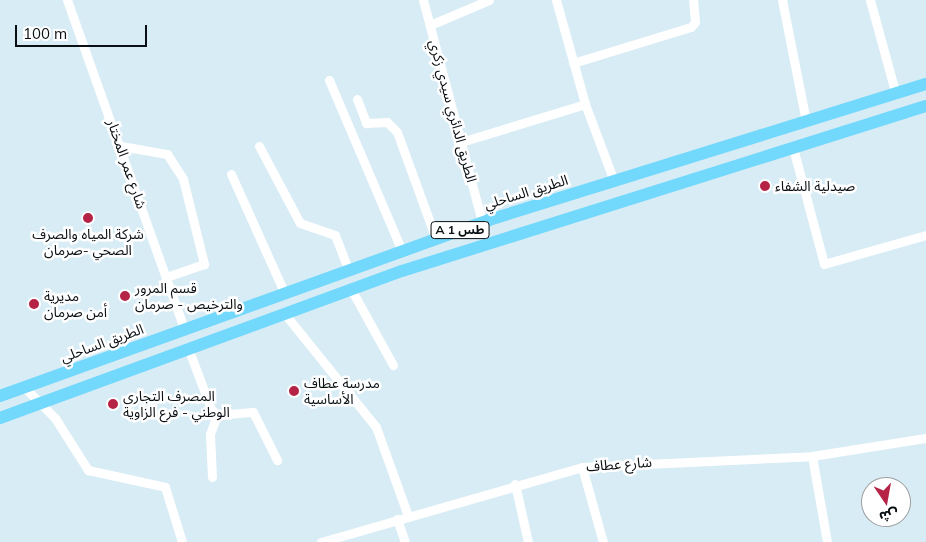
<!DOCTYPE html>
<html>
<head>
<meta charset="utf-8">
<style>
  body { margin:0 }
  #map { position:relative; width:926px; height:542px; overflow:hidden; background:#d8ecf5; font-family:Mulish,"Noto Sans Arabic",sans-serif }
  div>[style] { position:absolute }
  .minor>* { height:9px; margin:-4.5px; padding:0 4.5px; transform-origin:4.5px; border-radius:4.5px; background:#fff }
  .highway>* { height:12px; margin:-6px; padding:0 6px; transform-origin:6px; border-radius:6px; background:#72d8fc }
  .dots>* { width:14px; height:14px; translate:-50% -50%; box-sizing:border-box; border:2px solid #fff; border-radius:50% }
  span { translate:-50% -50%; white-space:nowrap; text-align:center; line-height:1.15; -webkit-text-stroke:5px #fff; paint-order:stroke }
  .shield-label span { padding:1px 4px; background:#fff; border:1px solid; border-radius:4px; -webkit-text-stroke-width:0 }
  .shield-label { font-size:12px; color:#090f12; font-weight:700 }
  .street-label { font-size:14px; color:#090f12 }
  .poi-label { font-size:14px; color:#090f12 }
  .left { translate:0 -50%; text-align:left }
  .north { position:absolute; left:861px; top:477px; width:50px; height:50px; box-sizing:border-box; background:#fff; border:1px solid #9d9fa0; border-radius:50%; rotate:168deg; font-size:14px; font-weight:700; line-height:20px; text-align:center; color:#090f12 }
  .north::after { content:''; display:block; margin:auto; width:18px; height:22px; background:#b52346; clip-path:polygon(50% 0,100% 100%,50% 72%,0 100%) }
  .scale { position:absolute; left:15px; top:25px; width:132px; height:22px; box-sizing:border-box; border:2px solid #090f12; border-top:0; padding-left:6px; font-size:15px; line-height:18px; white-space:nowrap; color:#090f12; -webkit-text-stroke:4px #fff; paint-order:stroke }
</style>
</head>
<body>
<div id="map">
  <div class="minor">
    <div style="left:67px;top:0;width:348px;rotate:70.4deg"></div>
    <div style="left:423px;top:0;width:230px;rotate:75.1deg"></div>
    <div style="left:556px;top:0;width:108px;rotate:74.4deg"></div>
    <div style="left:585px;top:104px;width:82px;rotate:69.4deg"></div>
    <div style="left:782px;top:0;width:123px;rotate:78.8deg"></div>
    <div style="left:870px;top:0;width:98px;rotate:74.7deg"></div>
    <div style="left:430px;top:25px;width:64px;rotate:-23deg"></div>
    <div style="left:573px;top:63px;width:123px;rotate:-17deg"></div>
    <div style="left:691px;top:27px;width:6px;rotate:-51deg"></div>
    <div style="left:695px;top:22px;width:22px;rotate:-95deg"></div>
    <div style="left:329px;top:80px;width:186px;rotate:66.9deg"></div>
    <div style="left:357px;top:99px;width:26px;rotate:69deg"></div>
    <div style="left:366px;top:123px;width:21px;rotate:-3deg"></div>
    <div style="left:387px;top:122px;width:14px;rotate:45deg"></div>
    <div style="left:397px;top:132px;width:114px;rotate:70deg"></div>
    <div style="left:461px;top:142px;width:130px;rotate:-17deg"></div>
    <div style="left:121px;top:146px;width:47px;rotate:9.9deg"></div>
    <div style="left:167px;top:154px;width:30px;rotate:57deg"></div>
    <div style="left:183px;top:179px;width:88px;rotate:76.1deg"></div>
    <div style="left:204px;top:264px;width:40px;rotate:161.1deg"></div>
    <div style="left:259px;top:146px;width:87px;rotate:62deg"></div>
    <div style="left:300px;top:223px;width:37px;rotate:19deg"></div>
    <div style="left:335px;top:235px;width:36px;rotate:69deg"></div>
    <div style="left:793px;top:148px;width:120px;rotate:75deg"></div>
    <div style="left:824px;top:264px;width:106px;rotate:-15.9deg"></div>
    <div style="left:231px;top:174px;width:129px;rotate:65.8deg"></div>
    <div style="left:351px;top:289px;width:87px;rotate:61.1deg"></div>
    <div style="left:284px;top:313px;width:146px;rotate:51.1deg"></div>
    <div style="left:376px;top:427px;width:95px;rotate:70.2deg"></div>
    <div style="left:188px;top:348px;width:65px;rotate:69.3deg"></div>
    <div style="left:211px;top:409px;width:8px;rotate:45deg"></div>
    <div style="left:217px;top:415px;width:36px;rotate:-5deg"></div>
    <div style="left:253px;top:412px;width:54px;rotate:63.4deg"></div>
    <div style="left:24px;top:387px;width:44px;rotate:45deg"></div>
    <div style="left:55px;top:418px;width:62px;rotate:57.6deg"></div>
    <div style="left:88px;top:470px;width:79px;rotate:12.4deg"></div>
    <div style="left:165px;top:487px;width:58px;rotate:72.8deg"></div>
    <div style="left:812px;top:456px;width:87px;rotate:80.1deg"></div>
    <div style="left:582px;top:467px;width:78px;rotate:74.4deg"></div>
    <div style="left:212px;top:477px;width:43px;rotate:-92.7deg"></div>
    <div style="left:210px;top:434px;width:20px;rotate:-70deg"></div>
    <div style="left:515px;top:484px;width:59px;rotate:77.4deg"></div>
    <div style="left:397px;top:519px;width:24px;rotate:71deg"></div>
    <div style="left:321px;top:542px;width:272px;rotate:-16deg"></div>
    <div style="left:582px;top:467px;width:230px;rotate:-2.7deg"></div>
    <div style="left:812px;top:456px;width:115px;rotate:-9deg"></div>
  </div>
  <div class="highway">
    <div style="left:0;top:396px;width:520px;rotate:-19.79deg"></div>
    <div style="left:489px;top:220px;width:458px;rotate:-17.3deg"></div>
    <div style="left:0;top:418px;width:428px;rotate:-20.1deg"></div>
    <div style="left:402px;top:271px;width:549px;rotate:-17.48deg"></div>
  </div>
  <div class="dots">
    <div style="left:765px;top:186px;background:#b52346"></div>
    <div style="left:88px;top:218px;background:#b52346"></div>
    <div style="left:125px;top:296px;background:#b52346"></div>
    <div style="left:34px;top:304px;background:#b52346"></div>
    <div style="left:294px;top:391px;background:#b52346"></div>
    <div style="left:113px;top:404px;background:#b52346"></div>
  </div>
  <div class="shield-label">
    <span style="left:460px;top:230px">A 1 طس</span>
  </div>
  <div class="street-label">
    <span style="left:453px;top:111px;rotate:75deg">الطريق الدائري سيدي زكري</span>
    <span style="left:127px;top:164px;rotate:71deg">شارع عمر المختار</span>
    <span style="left:526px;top:192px;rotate:-17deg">الطريق الساحلي</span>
    <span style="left:102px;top:343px;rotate:-20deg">الطريق الساحلي</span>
    <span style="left:619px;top:464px;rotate:-4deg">شارع عطاف</span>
  </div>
  <div class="poi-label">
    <span class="left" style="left:775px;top:186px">صيدلية الشفاء</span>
    <span style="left:88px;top:242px">شركة المياه والصرف<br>الصحي -صرمان</span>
    <span class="left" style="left:135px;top:296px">قسم المرور<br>والترخيص - صرمان</span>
    <span class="left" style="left:44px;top:304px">مديرية<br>أمن صرمان</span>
    <span class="left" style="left:304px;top:391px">مدرسة عطاف<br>الأساسية</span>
    <span class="left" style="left:123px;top:404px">المصرف التجاري<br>الوطني - فرع الزاوية</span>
  </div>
  <div class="north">ش</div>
  <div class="scale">100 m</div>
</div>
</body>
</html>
